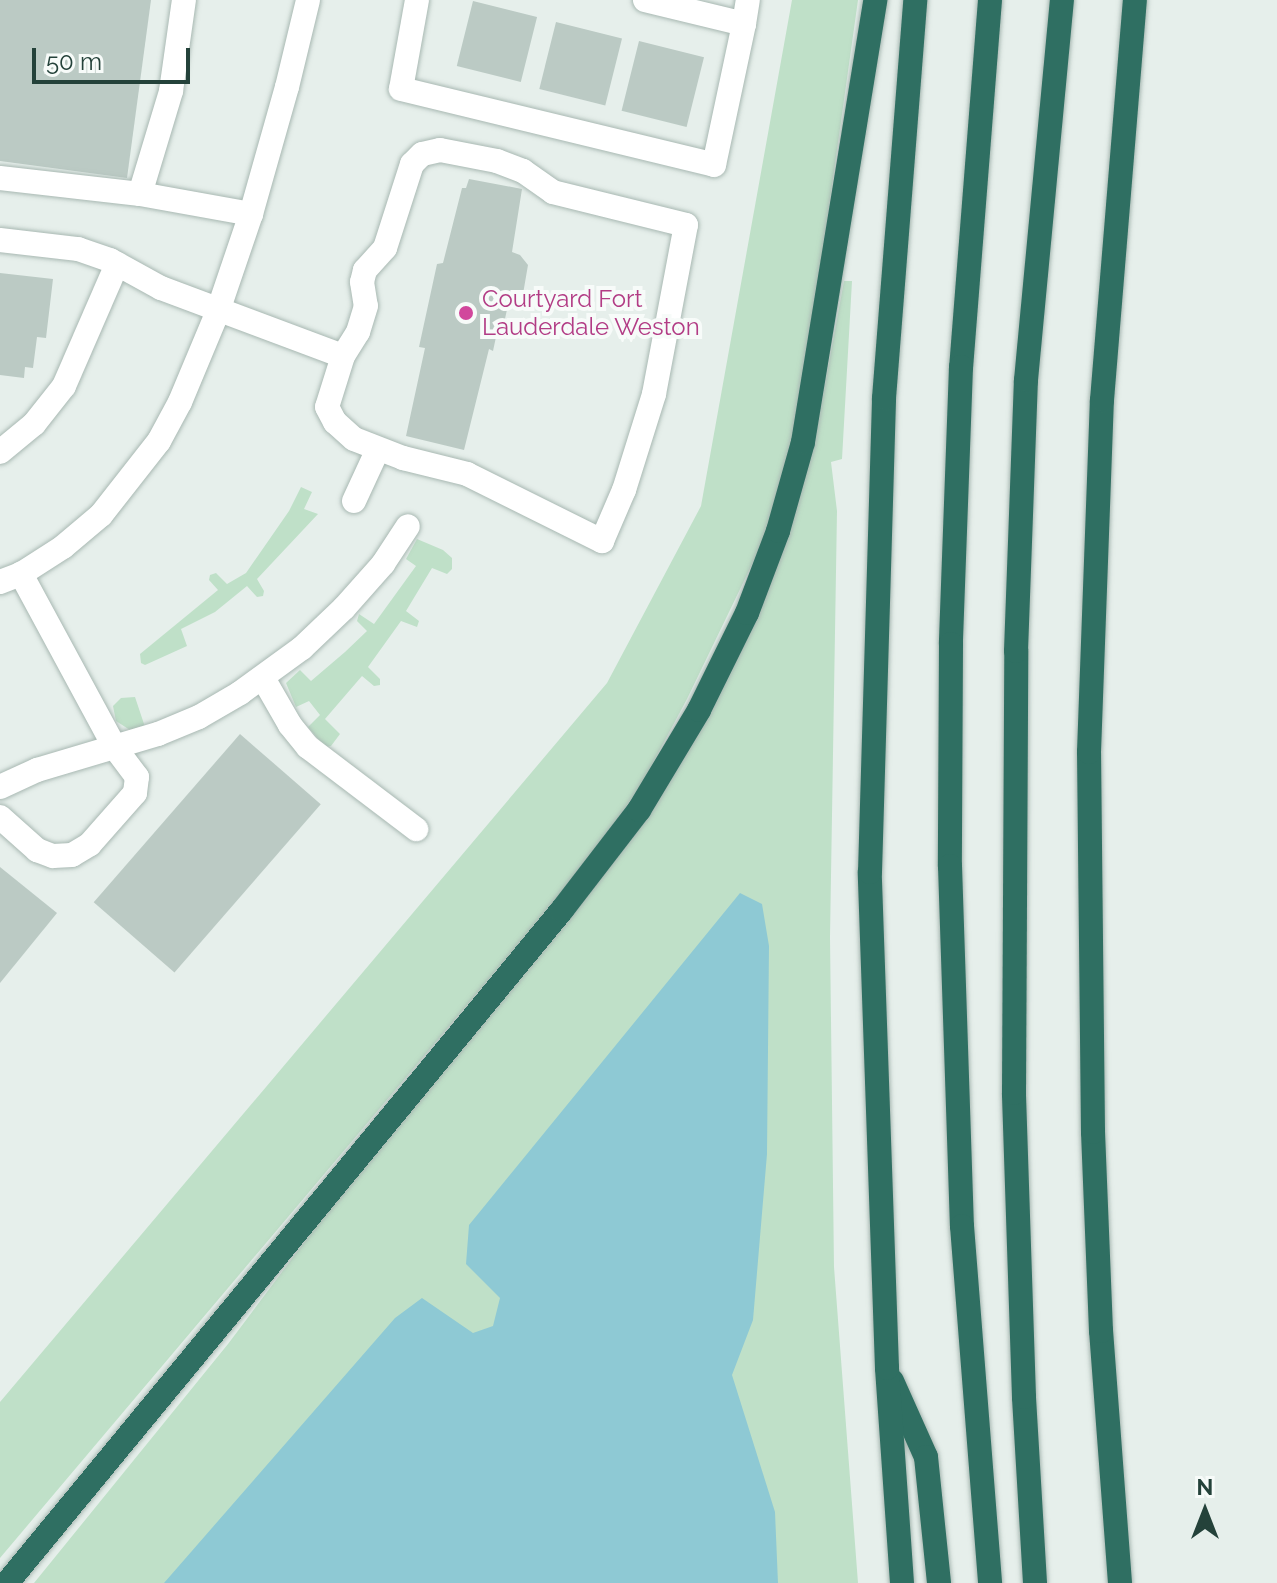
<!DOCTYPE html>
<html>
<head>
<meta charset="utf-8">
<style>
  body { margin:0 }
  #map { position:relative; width:1277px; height:1583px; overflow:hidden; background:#e6efeb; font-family:Raleway,sans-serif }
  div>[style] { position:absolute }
  .green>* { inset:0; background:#bfe0c8 }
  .water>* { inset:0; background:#8ec9d4 }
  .building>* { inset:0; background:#bbcac4; transform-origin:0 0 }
  .roads { filter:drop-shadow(0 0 2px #a8b8b2) drop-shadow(0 0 2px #a8b8b2) }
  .minor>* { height:24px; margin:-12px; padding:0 12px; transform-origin:12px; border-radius:12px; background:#fff }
  .highway>* { height:24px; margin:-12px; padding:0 12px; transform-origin:12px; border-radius:12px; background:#2f6f62 }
  .dots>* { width:22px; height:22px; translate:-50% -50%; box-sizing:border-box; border:4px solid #f7fbf9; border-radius:50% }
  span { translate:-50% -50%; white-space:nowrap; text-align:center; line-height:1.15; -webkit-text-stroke:8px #f7fbf9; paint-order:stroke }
  .hotel-label { font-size:24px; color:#b23c85 }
  .left { translate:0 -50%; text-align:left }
  .north { position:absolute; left:1165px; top:1471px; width:80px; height:80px; -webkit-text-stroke:6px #f7fbf9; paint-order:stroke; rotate:0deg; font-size:22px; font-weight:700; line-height:32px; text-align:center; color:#24423a }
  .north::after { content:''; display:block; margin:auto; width:28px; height:36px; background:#24423a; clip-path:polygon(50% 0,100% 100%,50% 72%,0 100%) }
  .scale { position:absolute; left:32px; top:48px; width:158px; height:36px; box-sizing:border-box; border:4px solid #24423a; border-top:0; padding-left:10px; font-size:24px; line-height:28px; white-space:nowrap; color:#24423a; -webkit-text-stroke:6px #f7fbf9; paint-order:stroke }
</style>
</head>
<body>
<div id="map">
  <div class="green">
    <div style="clip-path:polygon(792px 0,858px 0,799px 421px,770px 527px,687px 699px,641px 785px,581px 870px,0 1558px,0 1402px,607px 683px,701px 506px)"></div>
    <div style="clip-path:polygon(844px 281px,852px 281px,842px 459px,831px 462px,837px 511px,830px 937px,834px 1267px,858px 1583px,34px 1583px,228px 1344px,393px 1124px,633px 836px,816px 434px)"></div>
    <div style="clip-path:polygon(301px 487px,312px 492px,304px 509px,318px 514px,257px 579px,264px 591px,263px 596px,257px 597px,247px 586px,215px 612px,181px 629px,187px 646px,145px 665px,141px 663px,140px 654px,218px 590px,209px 580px,210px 575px,216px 573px,227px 584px,246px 573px,289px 511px)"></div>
    <div style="clip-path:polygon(417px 539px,443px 550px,452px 558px,452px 569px,447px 574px,432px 568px,406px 611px,419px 621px,417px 627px,401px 621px,368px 667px,380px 679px,380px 685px,374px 686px,362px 676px,325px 719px,340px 734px,331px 746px,325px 747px,308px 727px,320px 715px,309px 701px,296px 707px,286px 683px,300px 670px,311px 681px,345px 652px,367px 631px,357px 621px,359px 614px,374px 624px,416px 566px,406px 559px)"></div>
    <div style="clip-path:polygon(135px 697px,145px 727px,130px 730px,116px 721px,113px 706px,121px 698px)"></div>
  </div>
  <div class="water">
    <div style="clip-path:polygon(740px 893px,762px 904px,769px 946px,767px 1154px,753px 1320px,732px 1375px,775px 1512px,778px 1583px,164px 1583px,395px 1318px,422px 1298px,473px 1333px,493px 1326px,500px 1298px,466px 1264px,469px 1225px)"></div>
  </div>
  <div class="building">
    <div style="clip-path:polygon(0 0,151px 0,127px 178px,0 161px)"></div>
    <div style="left:473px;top:1px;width:66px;height:67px;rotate:14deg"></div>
    <div style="left:556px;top:22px;width:68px;height:69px;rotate:14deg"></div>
    <div style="left:639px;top:41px;width:67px;height:72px;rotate:14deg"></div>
    <div style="clip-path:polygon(469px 179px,522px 189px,512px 252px,520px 255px,528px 265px,523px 294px,513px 299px,505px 296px,504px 304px,508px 305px,501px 337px,496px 337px,493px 351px,489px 349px,464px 450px,406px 436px,425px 348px,419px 347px,437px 264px,443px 263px,462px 188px,466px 188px)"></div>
    <div style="clip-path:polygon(0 273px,53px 279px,46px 338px,37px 337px,33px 368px,25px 367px,24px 378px,0 375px)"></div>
    <div style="left:240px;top:734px;width:107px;height:223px;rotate:41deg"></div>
    <div style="clip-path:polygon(0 867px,57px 913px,0 983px)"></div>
  </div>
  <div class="roads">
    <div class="minor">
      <div style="left:417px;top:0;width:90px;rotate:100.2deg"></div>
      <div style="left:401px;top:89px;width:322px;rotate:13.6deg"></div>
      <div style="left:714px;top:165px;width:144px;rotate:-78deg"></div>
      <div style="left:645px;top:0;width:102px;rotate:13.6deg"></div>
      <div style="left:744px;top:24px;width:24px;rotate:-81deg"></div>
      <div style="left:0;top:178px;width:141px;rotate:6.5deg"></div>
      <div style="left:140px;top:194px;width:113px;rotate:10.2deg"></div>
      <div style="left:140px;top:194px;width:108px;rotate:-73.2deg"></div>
      <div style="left:171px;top:91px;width:92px;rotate:-81.9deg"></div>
      <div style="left:0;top:240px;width:79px;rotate:6.6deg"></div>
      <div style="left:78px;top:249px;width:34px;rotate:19deg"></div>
      <div style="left:110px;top:260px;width:58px;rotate:28.8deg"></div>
      <div style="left:161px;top:288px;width:194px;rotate:20.5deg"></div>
      <div style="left:343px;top:356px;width:53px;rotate:107.4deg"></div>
      <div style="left:327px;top:407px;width:17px;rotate:62deg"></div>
      <div style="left:335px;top:422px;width:25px;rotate:42deg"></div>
      <div style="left:354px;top:439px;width:53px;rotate:21.2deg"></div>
      <div style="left:403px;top:458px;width:66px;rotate:14deg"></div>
      <div style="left:467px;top:474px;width:151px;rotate:26.4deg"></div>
      <div style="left:602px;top:541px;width:56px;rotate:-66.7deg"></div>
      <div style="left:624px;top:490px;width:101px;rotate:-72.6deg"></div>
      <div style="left:654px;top:394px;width:172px;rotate:-79.3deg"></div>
      <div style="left:686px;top:225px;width:137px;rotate:-166.1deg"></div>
      <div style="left:553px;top:192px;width:37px;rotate:-145deg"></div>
      <div style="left:523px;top:171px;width:28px;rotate:-159deg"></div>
      <div style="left:497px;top:161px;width:58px;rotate:-169.1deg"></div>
      <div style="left:440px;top:150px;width:18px;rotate:167deg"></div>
      <div style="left:422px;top:154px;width:14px;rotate:135deg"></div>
      <div style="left:412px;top:164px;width:88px;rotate:107.8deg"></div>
      <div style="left:385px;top:248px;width:30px;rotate:132deg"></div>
      <div style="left:365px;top:270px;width:12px;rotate:104deg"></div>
      <div style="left:362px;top:282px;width:24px;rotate:81deg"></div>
      <div style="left:366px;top:306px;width:27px;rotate:107deg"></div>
      <div style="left:358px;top:332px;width:28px;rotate:122deg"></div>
      <div style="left:0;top:452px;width:44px;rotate:-39.5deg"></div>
      <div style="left:34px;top:424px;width:48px;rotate:-51.7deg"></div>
      <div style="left:64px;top:386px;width:133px;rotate:-66.5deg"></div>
      <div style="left:354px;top:501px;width:57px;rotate:-65.2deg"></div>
      <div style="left:0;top:582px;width:22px;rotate:-21deg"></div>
      <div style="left:21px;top:574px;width:50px;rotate:-32.7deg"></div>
      <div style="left:63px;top:547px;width:50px;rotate:-40.1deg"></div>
      <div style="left:101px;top:515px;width:94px;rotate:-51.9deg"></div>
      <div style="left:159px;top:441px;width:44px;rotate:-61.7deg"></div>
      <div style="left:180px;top:402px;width:99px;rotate:-67.3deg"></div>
      <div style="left:218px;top:311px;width:102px;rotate:-71.2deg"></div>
      <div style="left:251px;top:214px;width:132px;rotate:-74.2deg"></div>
      <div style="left:287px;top:87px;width:89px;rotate:-76.4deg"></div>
      <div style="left:263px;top:678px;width:54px;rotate:60.1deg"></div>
      <div style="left:290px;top:725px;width:28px;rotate:51deg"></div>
      <div style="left:308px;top:747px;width:136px;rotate:37.2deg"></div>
      <div style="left:0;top:787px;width:41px;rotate:-24.7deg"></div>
      <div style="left:37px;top:770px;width:126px;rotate:-16.6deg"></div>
      <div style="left:158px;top:734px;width:44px;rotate:-22.5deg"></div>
      <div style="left:199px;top:717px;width:48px;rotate:-30.3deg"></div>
      <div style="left:240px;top:693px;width:77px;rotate:-36deg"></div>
      <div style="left:302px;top:648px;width:58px;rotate:-43.6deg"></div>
      <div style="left:344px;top:608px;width:59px;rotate:-48.4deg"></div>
      <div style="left:383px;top:564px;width:45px;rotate:-56.7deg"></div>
      <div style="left:0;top:817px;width:50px;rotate:41.7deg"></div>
      <div style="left:37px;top:850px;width:17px;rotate:21deg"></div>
      <div style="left:53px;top:856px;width:19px;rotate:-3deg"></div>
      <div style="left:72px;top:855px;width:21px;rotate:-31deg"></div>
      <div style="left:90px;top:844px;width:68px;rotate:-48.6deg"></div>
      <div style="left:135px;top:793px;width:16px;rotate:-83deg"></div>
      <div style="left:137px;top:777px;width:39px;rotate:-127deg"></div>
      <div style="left:114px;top:746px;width:196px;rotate:-118.4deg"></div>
    </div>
    <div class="highway">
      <div style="left:990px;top:0;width:368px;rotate:94.5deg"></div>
      <div style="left:961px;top:367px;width:277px;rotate:92.1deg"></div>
      <div style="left:951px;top:644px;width:222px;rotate:90.3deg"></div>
      <div style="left:950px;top:866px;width:360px;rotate:88.1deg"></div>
      <div style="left:962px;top:1226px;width:358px;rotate:85.5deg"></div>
      <div style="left:892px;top:1381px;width:83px;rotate:65.9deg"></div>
      <div style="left:926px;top:1457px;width:127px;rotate:84.1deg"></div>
      <div style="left:7px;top:1583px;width:872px;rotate:-50.49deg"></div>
      <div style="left:562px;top:910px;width:126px;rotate:-52.4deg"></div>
      <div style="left:639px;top:810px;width:117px;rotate:-59deg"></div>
      <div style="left:699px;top:710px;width:108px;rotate:-63.7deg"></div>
      <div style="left:747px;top:613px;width:88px;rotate:-69.3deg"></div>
      <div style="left:778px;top:531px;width:92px;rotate:-74.3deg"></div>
      <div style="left:803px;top:442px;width:448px;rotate:-80.7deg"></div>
      <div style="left:902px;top:1583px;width:216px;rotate:-94deg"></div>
      <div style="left:887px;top:1368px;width:496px;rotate:-92deg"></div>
      <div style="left:870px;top:872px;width:474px;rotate:-88.3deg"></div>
      <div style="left:884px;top:398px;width:399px;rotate:-85.5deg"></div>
      <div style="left:1035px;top:1583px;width:186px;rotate:-93.4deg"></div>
      <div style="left:1024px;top:1397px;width:304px;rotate:-91.9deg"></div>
      <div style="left:1014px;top:1093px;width:442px;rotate:-89.7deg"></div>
      <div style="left:1016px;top:651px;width:271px;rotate:-87.9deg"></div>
      <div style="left:1026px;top:380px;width:382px;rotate:-84.6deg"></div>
      <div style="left:1120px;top:1583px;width:253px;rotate:-94.3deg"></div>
      <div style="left:1101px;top:1331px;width:199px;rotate:-92.3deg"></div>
      <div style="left:1093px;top:1132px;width:380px;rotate:-90.6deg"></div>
      <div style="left:1089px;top:752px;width:352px;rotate:-87.9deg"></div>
      <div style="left:1102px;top:400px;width:401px;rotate:-85.3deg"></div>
    </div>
  </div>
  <div class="dots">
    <div style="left:466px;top:313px;background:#d1479c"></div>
  </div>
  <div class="hotel-label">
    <span class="left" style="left:482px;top:313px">Courtyard Fort<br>Lauderdale Weston</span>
  </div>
  <div class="north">N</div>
  <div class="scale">50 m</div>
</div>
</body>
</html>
